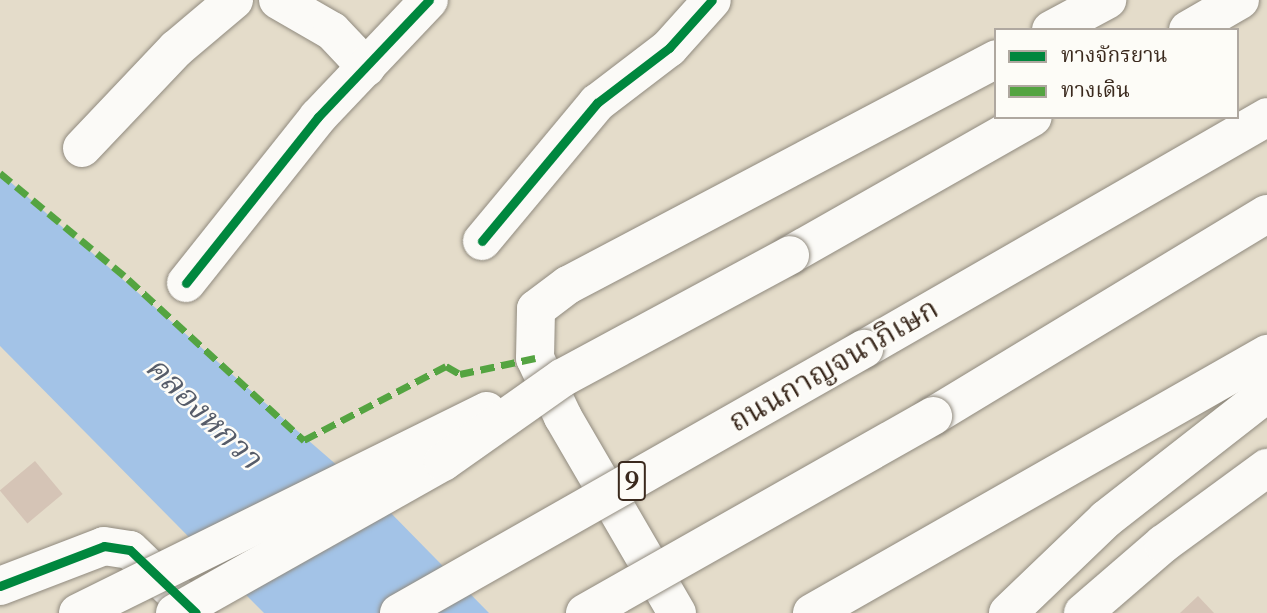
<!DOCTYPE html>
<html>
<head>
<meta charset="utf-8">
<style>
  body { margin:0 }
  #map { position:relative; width:1267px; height:613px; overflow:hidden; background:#e4dcca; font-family:Cardo,"Noto Serif Thai",serif }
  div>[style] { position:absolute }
  .water>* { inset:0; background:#a3c3e7 }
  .building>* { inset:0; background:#d5c4b6; transform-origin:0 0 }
  .roads { filter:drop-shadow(0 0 2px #908a7e) drop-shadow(0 0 2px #908a7e) }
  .minor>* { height:38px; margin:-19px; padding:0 19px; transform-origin:19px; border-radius:19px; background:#fbfaf7 }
  .major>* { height:38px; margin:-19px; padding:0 19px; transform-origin:19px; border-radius:19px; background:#fbfaf7 }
  .highway>* { height:38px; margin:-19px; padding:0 19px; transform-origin:19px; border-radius:19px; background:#fbfaf7 }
  .bridges { filter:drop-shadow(0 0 2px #908a7e) drop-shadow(0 0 2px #908a7e) }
  .highway-bridge>* { height:38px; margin:-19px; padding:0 19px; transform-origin:19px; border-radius:19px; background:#fbfaf7 }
  .quiet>* { height:7px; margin-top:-3.5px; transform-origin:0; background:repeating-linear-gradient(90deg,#54a441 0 14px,transparent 0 21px) }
  .cycleway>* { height:9px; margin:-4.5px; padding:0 4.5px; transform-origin:4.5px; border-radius:4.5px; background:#00873e }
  span { translate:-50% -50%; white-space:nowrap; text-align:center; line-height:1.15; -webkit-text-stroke:5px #fdfcf7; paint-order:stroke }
  .shield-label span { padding:2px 5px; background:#fdfcf7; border:2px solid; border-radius:5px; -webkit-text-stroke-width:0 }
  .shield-label { font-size:28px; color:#3b2a1e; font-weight:700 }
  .street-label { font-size:30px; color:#3b2a1e }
  .water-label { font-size:32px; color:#565c69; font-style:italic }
  .legend { position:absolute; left:994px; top:28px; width:245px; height:91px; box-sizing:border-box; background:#fdfcf7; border:2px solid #afa8a0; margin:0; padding:9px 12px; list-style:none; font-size:21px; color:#3b2a1e }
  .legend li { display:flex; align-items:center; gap:14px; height:35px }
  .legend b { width:35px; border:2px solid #afa8a0 }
</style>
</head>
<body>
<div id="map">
  <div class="water">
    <div style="clip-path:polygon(0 173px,384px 506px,489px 613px,264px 613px,0 346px)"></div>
  </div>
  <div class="building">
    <div style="left:35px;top:461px;width:43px;height:46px;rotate:50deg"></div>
    <div style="clip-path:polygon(1198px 596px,1214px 613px,1180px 613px)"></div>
  </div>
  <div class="roads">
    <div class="minor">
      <div style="left:278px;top:0;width:62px;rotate:29.9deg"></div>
      <div style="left:332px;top:31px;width:50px;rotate:46.6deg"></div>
      <div style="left:82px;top:148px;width:137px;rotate:-46.5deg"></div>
      <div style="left:176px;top:49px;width:76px;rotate:-40.2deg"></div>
      <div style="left:482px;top:241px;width:180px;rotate:-50.2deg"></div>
      <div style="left:597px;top:103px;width:91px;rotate:-37.4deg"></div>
      <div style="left:669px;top:48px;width:64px;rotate:-48.1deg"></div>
      <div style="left:186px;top:283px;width:212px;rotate:-51.5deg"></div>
      <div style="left:318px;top:117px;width:161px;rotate:-46.5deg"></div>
      <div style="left:0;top:586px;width:111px;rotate:-21deg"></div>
      <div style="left:104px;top:546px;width:26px;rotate:9deg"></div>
      <div style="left:130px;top:550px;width:91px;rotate:43.7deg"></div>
    </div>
    <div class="major">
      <div style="left:1051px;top:30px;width:64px;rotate:-28.2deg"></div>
      <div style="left:677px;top:613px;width:227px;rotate:-120.2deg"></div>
      <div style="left:563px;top:417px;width:65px;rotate:-115.4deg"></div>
      <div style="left:535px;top:358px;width:49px;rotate:-88.8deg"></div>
      <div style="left:536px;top:309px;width:40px;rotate:-37deg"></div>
      <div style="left:568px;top:285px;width:484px;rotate:-27.8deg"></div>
      <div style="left:1083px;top:613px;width:106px;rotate:-40.8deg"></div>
      <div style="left:1163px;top:544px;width:129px;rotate:-36.2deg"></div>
    </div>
    <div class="highway">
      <div style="left:1188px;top:30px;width:60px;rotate:-30deg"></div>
      <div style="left:790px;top:255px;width:279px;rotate:-29.6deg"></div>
      <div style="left:864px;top:349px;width:465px;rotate:-29.9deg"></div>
      <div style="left:933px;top:416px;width:390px;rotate:-31.2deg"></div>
      <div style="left:812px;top:613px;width:524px;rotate:-29.65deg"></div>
      <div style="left:1008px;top:613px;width:136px;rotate:-43.8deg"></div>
      <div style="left:1106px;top:519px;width:204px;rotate:-38deg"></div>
    </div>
  </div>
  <div class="bridges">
    <div class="highway-bridge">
      <div style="left:78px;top:613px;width:456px;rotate:-26.3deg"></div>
      <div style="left:175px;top:613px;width:308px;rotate:-29.4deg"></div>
      <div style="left:443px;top:462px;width:146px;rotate:-35.2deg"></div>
      <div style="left:562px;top:378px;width:259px;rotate:-28.3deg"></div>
      <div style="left:399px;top:613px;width:535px;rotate:-29.59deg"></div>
      <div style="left:585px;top:613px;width:400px;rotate:-29.5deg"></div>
    </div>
  </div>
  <div class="quiet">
    <div style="left:0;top:173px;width:166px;rotate:39.6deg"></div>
    <div style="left:128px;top:279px;width:239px;rotate:42.5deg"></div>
    <div style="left:304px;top:440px;width:160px;rotate:-27.5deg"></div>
    <div style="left:446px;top:366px;width:16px;rotate:30deg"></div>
    <div style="left:460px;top:374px;width:77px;rotate:-12deg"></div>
  </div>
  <div class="cycleway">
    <div style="left:482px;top:241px;width:180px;rotate:-50.2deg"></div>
    <div style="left:597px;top:103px;width:91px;rotate:-37.4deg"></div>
    <div style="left:669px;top:48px;width:64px;rotate:-48.1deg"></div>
    <div style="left:186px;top:283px;width:212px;rotate:-51.5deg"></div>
    <div style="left:318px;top:117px;width:161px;rotate:-46.5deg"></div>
    <div style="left:0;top:586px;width:111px;rotate:-21deg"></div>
    <div style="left:104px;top:546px;width:26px;rotate:9deg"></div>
    <div style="left:130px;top:550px;width:91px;rotate:43.7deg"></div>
  </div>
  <div class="shield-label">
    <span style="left:632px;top:481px">9</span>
  </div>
  <div class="street-label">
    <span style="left:834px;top:366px;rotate:-30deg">ถนนกาญจนาภิเษก</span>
  </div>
  <div class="water-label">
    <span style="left:203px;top:413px;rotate:44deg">คลองหกวา</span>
  </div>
  <ul class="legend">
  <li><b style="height:9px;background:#00873e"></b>ทางจักรยาน</li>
  <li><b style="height:9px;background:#54a441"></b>ทางเดิน</li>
  </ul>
</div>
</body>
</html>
